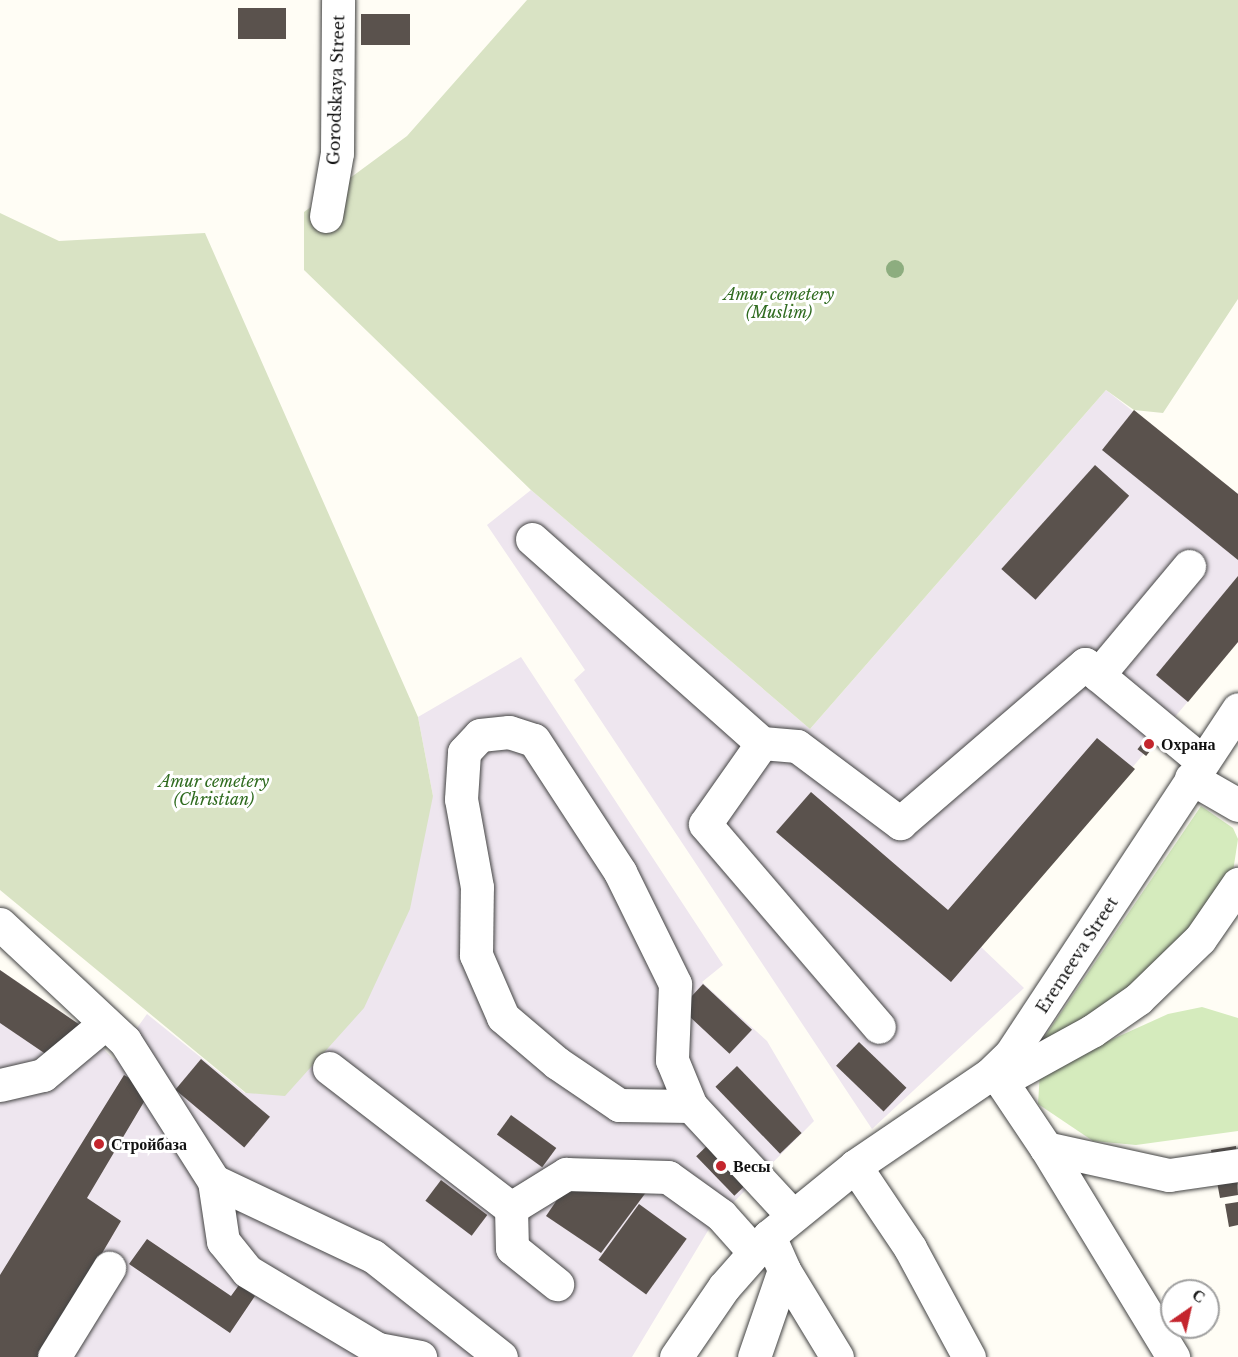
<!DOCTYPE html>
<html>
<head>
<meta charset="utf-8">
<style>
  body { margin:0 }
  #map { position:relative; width:1238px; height:1357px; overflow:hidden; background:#fffdf5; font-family:"Libre Baskerville",serif }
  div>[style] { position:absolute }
  .industrial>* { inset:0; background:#eee6ef }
  .green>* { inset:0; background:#d5ebbd }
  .cemetery>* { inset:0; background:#d9e3c4 }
  .building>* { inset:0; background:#5a524d; transform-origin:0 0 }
  .roads { filter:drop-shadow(0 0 2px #444) drop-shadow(0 0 2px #444) }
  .minor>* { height:33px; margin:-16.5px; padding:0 16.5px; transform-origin:16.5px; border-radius:16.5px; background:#fff }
  .trees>* { width:18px; height:18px; margin:-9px; border-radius:50%; background:#8dad7f }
  .dots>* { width:16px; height:16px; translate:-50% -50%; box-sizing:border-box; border:3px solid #fff; border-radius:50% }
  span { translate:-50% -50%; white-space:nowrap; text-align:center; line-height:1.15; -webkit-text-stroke:6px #fff; paint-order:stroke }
  .street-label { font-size:16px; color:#111 }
  .park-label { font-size:16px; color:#2f6b1f; font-style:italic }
  .poi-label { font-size:16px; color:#111; font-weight:700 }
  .left { translate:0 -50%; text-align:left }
  .north { position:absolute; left:1160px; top:1279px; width:60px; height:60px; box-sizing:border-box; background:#fff; border:2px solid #a0a0a0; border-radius:50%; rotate:34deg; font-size:16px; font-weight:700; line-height:24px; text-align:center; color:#111 }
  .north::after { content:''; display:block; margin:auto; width:21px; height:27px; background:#c4262e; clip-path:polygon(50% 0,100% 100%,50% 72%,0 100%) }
</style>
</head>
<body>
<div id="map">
  <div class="industrial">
    <div style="clip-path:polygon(1106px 390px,1238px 494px,1238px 642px,981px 947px,1024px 988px,872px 1129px,574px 680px,585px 670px,487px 525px,531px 490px,810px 729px)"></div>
    <div style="clip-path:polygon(521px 657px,723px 965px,702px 982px,767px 1041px,814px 1121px,712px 1224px,632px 1357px,0 1357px,0 970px,80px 1025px,114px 1060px,147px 1014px,245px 1093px,433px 796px,418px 717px)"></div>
  </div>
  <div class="green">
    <div style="clip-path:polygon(1201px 806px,1233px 828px,1238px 839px,1232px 878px,1158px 972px,1035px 1051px)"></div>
    <div style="clip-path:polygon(1202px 1007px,1238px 1018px,1238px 1131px,1136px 1145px,1093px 1141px,1038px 1104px,1040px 1072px,1168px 1014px)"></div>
  </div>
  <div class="cemetery">
    <div style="clip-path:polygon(527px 0,1238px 0,1238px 299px,1163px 413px,1134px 410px,1106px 390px,810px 729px,531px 490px,304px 270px,304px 212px,407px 136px)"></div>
    <div style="clip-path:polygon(0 213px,59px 241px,205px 233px,418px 717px,433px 796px,410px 909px,364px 1008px,285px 1096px,246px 1093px,0 890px)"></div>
  </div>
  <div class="building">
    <div style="left:238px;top:8px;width:48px;height:31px"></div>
    <div style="left:361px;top:14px;width:49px;height:31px"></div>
    <div style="clip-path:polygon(1134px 410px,1238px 494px,1238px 560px,1102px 450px)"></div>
    <div style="left:1095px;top:465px;width:46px;height:140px;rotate:42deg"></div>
    <div style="clip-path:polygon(1238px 576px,1238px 642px,1188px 702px,1156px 675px)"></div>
    <div style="left:1151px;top:732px;width:11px;height:22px;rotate:38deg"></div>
    <div style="clip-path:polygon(1097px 738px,1135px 769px,951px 982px,776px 832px,811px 792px,948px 910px)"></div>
    <div style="clip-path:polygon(0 970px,80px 1025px,56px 1061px,0 1023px)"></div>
    <div style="left:703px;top:984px;width:67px;height:33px;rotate:43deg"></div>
    <div style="left:859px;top:1042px;width:66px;height:33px;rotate:44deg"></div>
    <div style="left:201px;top:1059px;width:90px;height:40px;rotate:40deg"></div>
    <div style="left:737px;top:1066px;width:93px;height:30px;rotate:46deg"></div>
    <div style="clip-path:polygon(124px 1075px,151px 1090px,87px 1198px,121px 1221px,41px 1357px,0 1357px,0 1275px)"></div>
    <div style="left:511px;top:1115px;width:56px;height:24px;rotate:36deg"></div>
    <div style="left:712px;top:1141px;width:55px;height:22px;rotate:46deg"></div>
    <div style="clip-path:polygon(1236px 1146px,1238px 1195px,1220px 1198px,1211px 1150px)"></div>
    <div style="left:441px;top:1180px;width:58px;height:26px;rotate:37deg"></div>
    <div style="clip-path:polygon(563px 1191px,647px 1191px,601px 1253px,546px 1216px)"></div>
    <div style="clip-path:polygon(1238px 1202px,1238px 1225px,1229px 1227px,1225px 1204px)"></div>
    <div style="left:639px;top:1204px;width:59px;height:69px;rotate:36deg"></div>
    <div style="clip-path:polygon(147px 1239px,231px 1296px,239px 1285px,255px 1296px,230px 1333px,129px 1264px)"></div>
  </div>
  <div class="roads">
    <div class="minor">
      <div style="left:326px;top:216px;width:64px;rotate:-80.1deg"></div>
      <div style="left:337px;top:153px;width:153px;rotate:-89.6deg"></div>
      <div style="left:532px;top:539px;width:307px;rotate:41.6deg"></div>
      <div style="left:762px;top:743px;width:35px;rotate:5deg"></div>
      <div style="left:797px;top:746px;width:129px;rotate:36.8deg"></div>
      <div style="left:900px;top:823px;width:244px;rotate:-40.7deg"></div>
      <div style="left:1085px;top:664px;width:152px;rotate:39.7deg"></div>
      <div style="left:1098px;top:675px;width:142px;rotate:-50.1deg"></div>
      <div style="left:762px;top:743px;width:99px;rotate:125.1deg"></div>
      <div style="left:705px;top:824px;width:267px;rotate:49.4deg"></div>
      <div style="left:1191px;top:778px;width:54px;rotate:29.9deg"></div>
      <div style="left:0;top:924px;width:171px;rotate:43.1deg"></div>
      <div style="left:125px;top:1041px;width:166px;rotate:57.6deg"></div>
      <div style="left:214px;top:1181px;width:176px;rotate:25.3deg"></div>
      <div style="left:373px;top:1256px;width:163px;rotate:38.3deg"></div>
      <div style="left:329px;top:1068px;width:230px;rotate:37.6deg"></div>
      <div style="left:511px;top:1208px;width:65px;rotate:-31.7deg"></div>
      <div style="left:566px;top:1174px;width:102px;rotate:1.7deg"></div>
      <div style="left:668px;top:1177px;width:65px;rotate:35.6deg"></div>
      <div style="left:721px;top:1215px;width:50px;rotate:48.3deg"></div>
      <div style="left:990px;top:1076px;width:12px;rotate:24deg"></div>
      <div style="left:1001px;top:1081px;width:104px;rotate:-28.8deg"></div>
      <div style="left:1092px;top:1031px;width:56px;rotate:-34.8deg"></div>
      <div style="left:1138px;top:999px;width:86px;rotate:-44.1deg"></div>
      <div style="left:1200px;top:939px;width:67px;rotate:-55.4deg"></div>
      <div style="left:1001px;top:1081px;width:81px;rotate:56.1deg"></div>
      <div style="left:1046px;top:1148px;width:126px;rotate:12.4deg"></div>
      <div style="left:1169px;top:1175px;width:70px;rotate:-8.2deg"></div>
      <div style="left:0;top:1085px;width:44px;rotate:-13.1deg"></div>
      <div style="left:43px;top:1075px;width:78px;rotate:-39.8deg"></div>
      <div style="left:691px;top:1106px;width:72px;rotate:-179.2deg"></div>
      <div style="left:619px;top:1105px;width:75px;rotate:-145.9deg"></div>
      <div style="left:557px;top:1063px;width:71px;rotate:-139.6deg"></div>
      <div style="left:503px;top:1017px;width:68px;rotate:-113.5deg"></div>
      <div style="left:476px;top:955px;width:68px;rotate:-89.2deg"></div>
      <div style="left:477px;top:887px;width:89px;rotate:-100.3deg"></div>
      <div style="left:461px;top:799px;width:47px;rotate:-86.3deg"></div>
      <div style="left:464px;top:752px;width:23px;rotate:-47deg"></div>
      <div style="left:480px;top:735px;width:29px;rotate:-6deg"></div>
      <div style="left:509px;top:732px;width:26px;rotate:18deg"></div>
      <div style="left:534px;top:740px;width:158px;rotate:56.9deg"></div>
      <div style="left:620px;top:872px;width:125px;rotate:63.8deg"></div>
      <div style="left:675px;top:984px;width:76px;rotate:92.3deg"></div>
      <div style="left:672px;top:1060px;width:50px;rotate:67.6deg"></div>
      <div style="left:691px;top:1106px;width:149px;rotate:47.2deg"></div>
      <div style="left:1046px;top:1148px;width:245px;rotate:58.7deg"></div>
      <div style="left:855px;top:1166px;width:99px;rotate:56.1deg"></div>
      <div style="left:910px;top:1248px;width:124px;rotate:61.6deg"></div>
      <div style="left:214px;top:1181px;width:61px;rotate:81.5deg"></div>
      <div style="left:223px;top:1241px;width:38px;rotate:51deg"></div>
      <div style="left:247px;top:1271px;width:152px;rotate:30.8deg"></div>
      <div style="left:378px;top:1349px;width:43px;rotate:10.8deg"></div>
      <div style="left:511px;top:1208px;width:40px;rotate:88.6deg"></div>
      <div style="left:512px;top:1248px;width:58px;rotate:38.7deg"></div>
      <div style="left:769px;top:1236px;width:37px;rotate:66deg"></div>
      <div style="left:784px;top:1270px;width:102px;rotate:58.7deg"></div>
      <div style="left:54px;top:1357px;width:105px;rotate:-58.3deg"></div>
      <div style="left:676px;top:1357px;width:85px;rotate:-55.6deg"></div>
      <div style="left:724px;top:1287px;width:68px;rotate:-48.6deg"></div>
      <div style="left:769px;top:1236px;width:111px;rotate:-39.1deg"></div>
      <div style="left:855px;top:1166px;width:162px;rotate:-34.2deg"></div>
      <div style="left:989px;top:1075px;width:29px;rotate:-44deg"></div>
      <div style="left:1010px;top:1055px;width:414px;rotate:-56.6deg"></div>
      <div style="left:754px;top:1357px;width:92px;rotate:-71deg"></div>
    </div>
  </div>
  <div class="trees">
    <div style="left:895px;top:269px"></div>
  </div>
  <div class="dots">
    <div style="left:1149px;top:744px;background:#c4262e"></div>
    <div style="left:99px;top:1144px;background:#c4262e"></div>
    <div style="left:721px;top:1166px;background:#c4262e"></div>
  </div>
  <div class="street-label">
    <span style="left:336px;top:90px;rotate:-88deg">Gorodskaya Street</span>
    <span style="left:1077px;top:955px;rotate:-57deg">Eremeeva Street</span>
  </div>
  <div class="park-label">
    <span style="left:779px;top:303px">Amur cemetery<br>(Muslim)</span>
    <span style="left:214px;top:790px">Amur cemetery<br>(Christian)</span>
  </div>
  <div class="poi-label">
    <span class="left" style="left:1161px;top:744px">Охрана</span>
    <span class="left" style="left:111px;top:1144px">Стройбаза</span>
    <span class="left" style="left:733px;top:1166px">Весы</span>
  </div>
  <div class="north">С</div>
</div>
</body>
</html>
